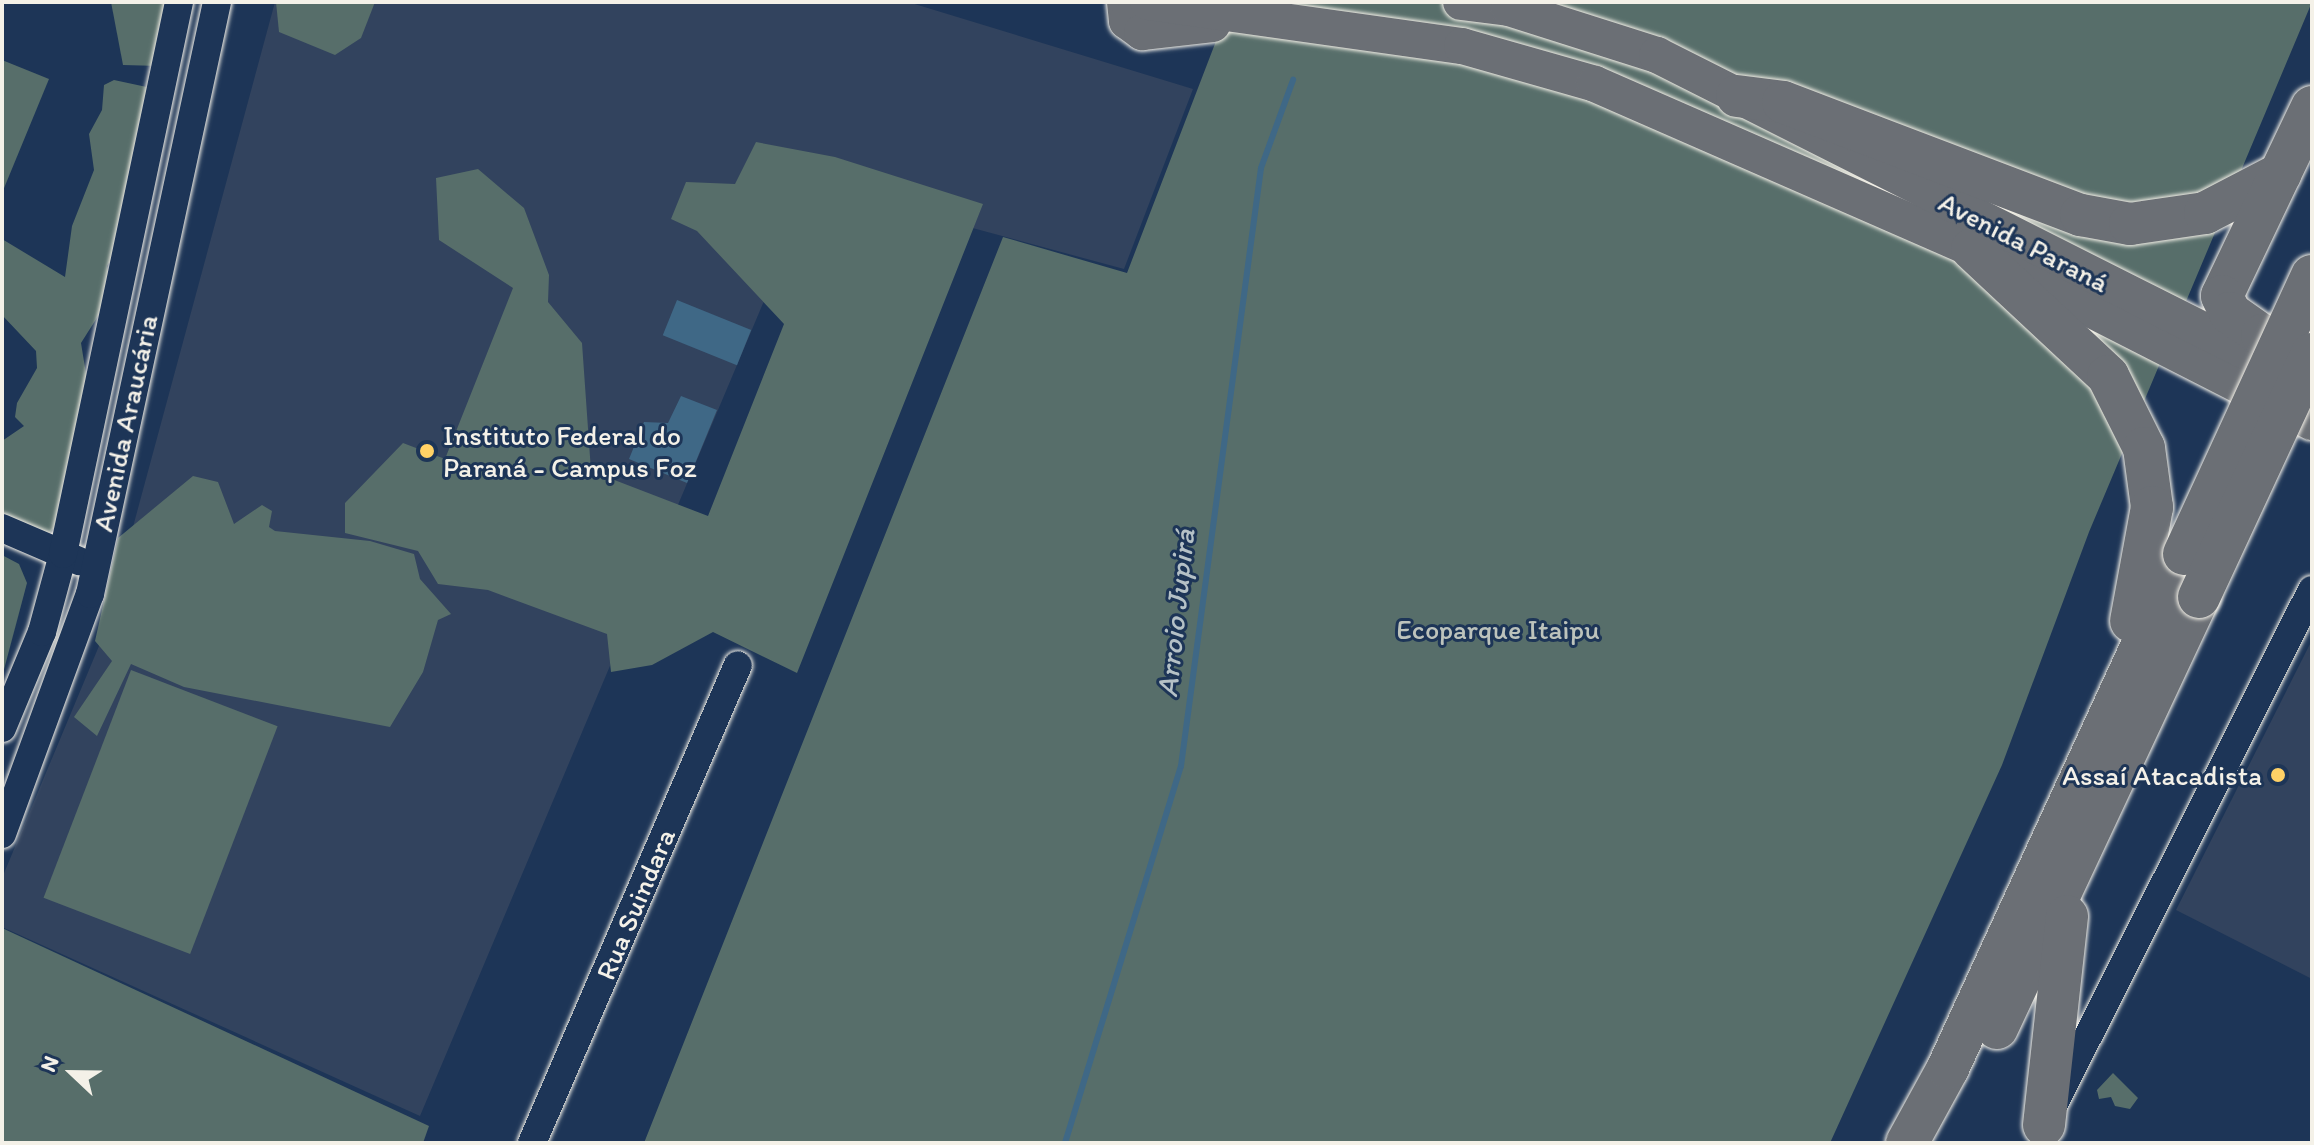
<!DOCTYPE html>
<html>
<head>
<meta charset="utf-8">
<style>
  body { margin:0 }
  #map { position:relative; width:2314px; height:1145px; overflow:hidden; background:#1d3557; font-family:Itim,sans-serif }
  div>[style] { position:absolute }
  .built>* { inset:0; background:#32435e }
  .green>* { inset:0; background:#576e6a; transform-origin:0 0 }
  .water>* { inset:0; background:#3f6886; transform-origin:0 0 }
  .stream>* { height:6px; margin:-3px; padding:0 3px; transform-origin:3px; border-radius:3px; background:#3f6886 }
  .roads { filter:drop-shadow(0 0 2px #f4f1e8) drop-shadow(0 0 2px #f4f1e8) }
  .minor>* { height:28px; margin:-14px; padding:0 14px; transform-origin:14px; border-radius:14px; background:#1d3557 }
  .major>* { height:36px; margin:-18px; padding:0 18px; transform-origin:18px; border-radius:18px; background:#6b6f75 }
  .highway>* { height:42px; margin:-21px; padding:0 21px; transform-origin:21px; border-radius:21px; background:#6b6f75 }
  .bridges { filter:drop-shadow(0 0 2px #f4f1e8) drop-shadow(0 0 2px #f4f1e8) }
  .highway-bridge>* { height:42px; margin:-21px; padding:0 21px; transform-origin:21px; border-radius:21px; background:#6b6f75 }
  .dots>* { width:22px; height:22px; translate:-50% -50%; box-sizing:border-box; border:4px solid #1d3557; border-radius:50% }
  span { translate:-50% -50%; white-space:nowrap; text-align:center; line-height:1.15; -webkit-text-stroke:6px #1d3557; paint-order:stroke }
  .street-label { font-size:28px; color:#f4f1e8 }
  .poi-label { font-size:28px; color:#f4f1e8 }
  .left { translate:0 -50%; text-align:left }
  .right { translate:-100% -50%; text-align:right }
  .park-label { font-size:28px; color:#bdc3bc }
  .water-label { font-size:30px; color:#b5c1c6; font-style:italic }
  .frame { position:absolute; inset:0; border:4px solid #f4f1e8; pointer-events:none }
  .north { position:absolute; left:32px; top:1033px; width:80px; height:80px; -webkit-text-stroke:6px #1d3557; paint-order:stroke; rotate:292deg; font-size:22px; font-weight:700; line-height:32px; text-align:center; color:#f4f1e8 }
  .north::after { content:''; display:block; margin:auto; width:28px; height:36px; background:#f4f1e8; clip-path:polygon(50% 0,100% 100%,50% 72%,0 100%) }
</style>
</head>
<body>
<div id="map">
  <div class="built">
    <div style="clip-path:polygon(275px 2px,908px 2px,1193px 89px,1124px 269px,813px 185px,420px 1116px,2px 927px,2px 878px,104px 634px)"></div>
    <div style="clip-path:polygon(2312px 640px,2312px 979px,2176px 910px)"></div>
  </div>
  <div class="green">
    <div style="clip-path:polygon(111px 2px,175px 2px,159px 66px,123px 65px)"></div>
    <div style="clip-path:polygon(276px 2px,375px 2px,361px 38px,335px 55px,279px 32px)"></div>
    <div style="clip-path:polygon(1231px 2px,2312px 2px,2089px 532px,2002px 765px,1830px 1143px,644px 1143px,1003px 237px,1127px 273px)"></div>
    <div style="clip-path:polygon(2px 60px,49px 79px,2px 193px)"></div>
    <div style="clip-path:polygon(114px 80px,156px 89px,126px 235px,107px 266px,112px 294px,81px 343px,88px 386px,58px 524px,47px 535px,2px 526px,2px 441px,24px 426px,15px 417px,17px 403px,37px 368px,36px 351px,2px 315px,2px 239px,65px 277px,72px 226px,94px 170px,89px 134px,102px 110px,104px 85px)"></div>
    <div style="clip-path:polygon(756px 142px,835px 157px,983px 204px,797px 673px,713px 632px,652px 665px,611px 672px,607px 634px,488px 590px,438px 584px,418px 551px,345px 533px,345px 503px,403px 443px,445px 459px,513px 288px,439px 240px,436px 178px,478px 169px,524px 208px,549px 275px,548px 302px,582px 343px,591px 471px,708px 516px,784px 324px,697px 231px,671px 219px,686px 182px,735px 184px)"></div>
    <div style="clip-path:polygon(193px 476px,218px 482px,234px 524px,262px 505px,272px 511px,269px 527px,275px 531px,370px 541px,414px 554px,420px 579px,451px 614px,438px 620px,423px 672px,390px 727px,184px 687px,131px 664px,97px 736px,74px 717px,112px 661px,95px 641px,118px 538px)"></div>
    <div style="clip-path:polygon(2px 555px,19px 564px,27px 583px,2px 677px)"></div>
    <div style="left:131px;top:670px;width:157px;height:244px;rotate:21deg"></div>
    <div style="clip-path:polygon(2px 928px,429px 1126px,423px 1143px,2px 1143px)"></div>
    <div style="clip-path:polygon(2113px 1073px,2138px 1098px,2130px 1109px,2115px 1106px,2111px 1097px,2099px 1099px,2097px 1090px)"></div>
  </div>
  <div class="water">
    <div style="left:677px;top:300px;width:80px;height:38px;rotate:22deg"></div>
    <div style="clip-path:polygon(681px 396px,717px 410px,687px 483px,629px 459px,644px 422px,668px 423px)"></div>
  </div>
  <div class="stream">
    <div style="left:1065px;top:1143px;width:394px;rotate:-72.9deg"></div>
    <div style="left:1181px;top:766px;width:603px;rotate:-82.38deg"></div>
    <div style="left:1261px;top:168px;width:94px;rotate:-70deg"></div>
  </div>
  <div class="roads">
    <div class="minor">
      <div style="left:2px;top:528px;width:84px;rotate:23.2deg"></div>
      <div style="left:2px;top:728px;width:104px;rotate:-67.4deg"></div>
      <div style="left:42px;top:632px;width:81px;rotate:-74.9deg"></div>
      <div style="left:63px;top:554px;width:564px;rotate:-78.13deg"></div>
      <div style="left:2px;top:834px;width:256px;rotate:-69.9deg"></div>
      <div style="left:90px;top:594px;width:605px;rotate:-77.89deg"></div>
      <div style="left:2054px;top:1104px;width:575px;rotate:-63.35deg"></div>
      <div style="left:532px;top:1143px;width:520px;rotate:-66.69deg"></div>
    </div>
    <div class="major">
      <div style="left:1125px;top:2px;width:19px;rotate:84deg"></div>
      <div style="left:1127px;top:21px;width:19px;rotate:36deg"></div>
      <div style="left:1142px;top:32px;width:71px;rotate:-6.4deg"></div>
      <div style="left:1148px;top:2px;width:317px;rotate:8deg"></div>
      <div style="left:1462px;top:46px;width:138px;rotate:15.9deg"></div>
      <div style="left:1595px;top:84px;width:412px;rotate:23.6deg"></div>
      <div style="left:1972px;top:249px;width:381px;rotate:27deg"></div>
      <div style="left:1461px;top:2px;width:48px;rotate:7.1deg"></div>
      <div style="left:1509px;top:8px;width:155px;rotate:17.6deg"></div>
      <div style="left:1657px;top:55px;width:716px;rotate:26.74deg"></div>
    </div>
    <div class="highway">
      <div style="left:1737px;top:96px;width:46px;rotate:7.4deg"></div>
      <div style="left:1783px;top:102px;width:319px;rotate:20.8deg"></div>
      <div style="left:2081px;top:215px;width:50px;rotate:10.4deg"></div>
      <div style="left:2130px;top:224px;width:76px;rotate:-8.3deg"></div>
      <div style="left:2205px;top:213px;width:85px;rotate:-27.5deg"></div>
      <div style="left:2312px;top:107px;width:209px;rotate:115.5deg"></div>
      <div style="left:2222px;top:296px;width:19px;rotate:65deg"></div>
      <div style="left:2230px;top:313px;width:39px;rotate:35deg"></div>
      <div style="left:2262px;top:335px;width:55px;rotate:25.6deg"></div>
      <div style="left:1972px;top:249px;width:186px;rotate:43deg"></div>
      <div style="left:2108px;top:376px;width:80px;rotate:63.4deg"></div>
      <div style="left:2144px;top:448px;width:60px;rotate:82.3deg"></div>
      <div style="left:2152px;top:507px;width:116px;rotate:100.4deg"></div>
      <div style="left:1997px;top:1028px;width:476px;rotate:-64.9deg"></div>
      <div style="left:2044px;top:1125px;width:210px;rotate:-83.7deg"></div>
      <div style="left:1907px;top:1143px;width:85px;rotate:-61.3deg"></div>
      <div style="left:1948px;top:1068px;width:566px;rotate:-65.34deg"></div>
    </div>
  </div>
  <div class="bridges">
    <div class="highway-bridge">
      <div style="left:2184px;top:554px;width:306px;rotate:-65.3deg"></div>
      <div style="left:2199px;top:597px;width:268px;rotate:-65.1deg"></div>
    </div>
  </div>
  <div class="dots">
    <div style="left:427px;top:451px;background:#ffd166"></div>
    <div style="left:2278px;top:775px;background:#ffd166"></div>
  </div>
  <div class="street-label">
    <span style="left:2024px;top:242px;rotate:27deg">Avenida Paraná</span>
    <span style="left:125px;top:423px;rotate:-78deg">Avenida Araucária</span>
    <span style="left:635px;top:904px;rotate:-67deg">Rua Suindara</span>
  </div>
  <div class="poi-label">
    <span class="left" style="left:443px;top:451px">Instituto Federal do<br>Paraná - Campus Foz</span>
    <span class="right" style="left:2262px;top:775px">Assaí Atacadista</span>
  </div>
  <div class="park-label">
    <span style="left:1498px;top:629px">Ecoparque Itaipu</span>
  </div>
  <div class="water-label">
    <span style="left:1176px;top:613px;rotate:-84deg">Arroio Jupirá</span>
  </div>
  <div class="frame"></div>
  <div class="north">N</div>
</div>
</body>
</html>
